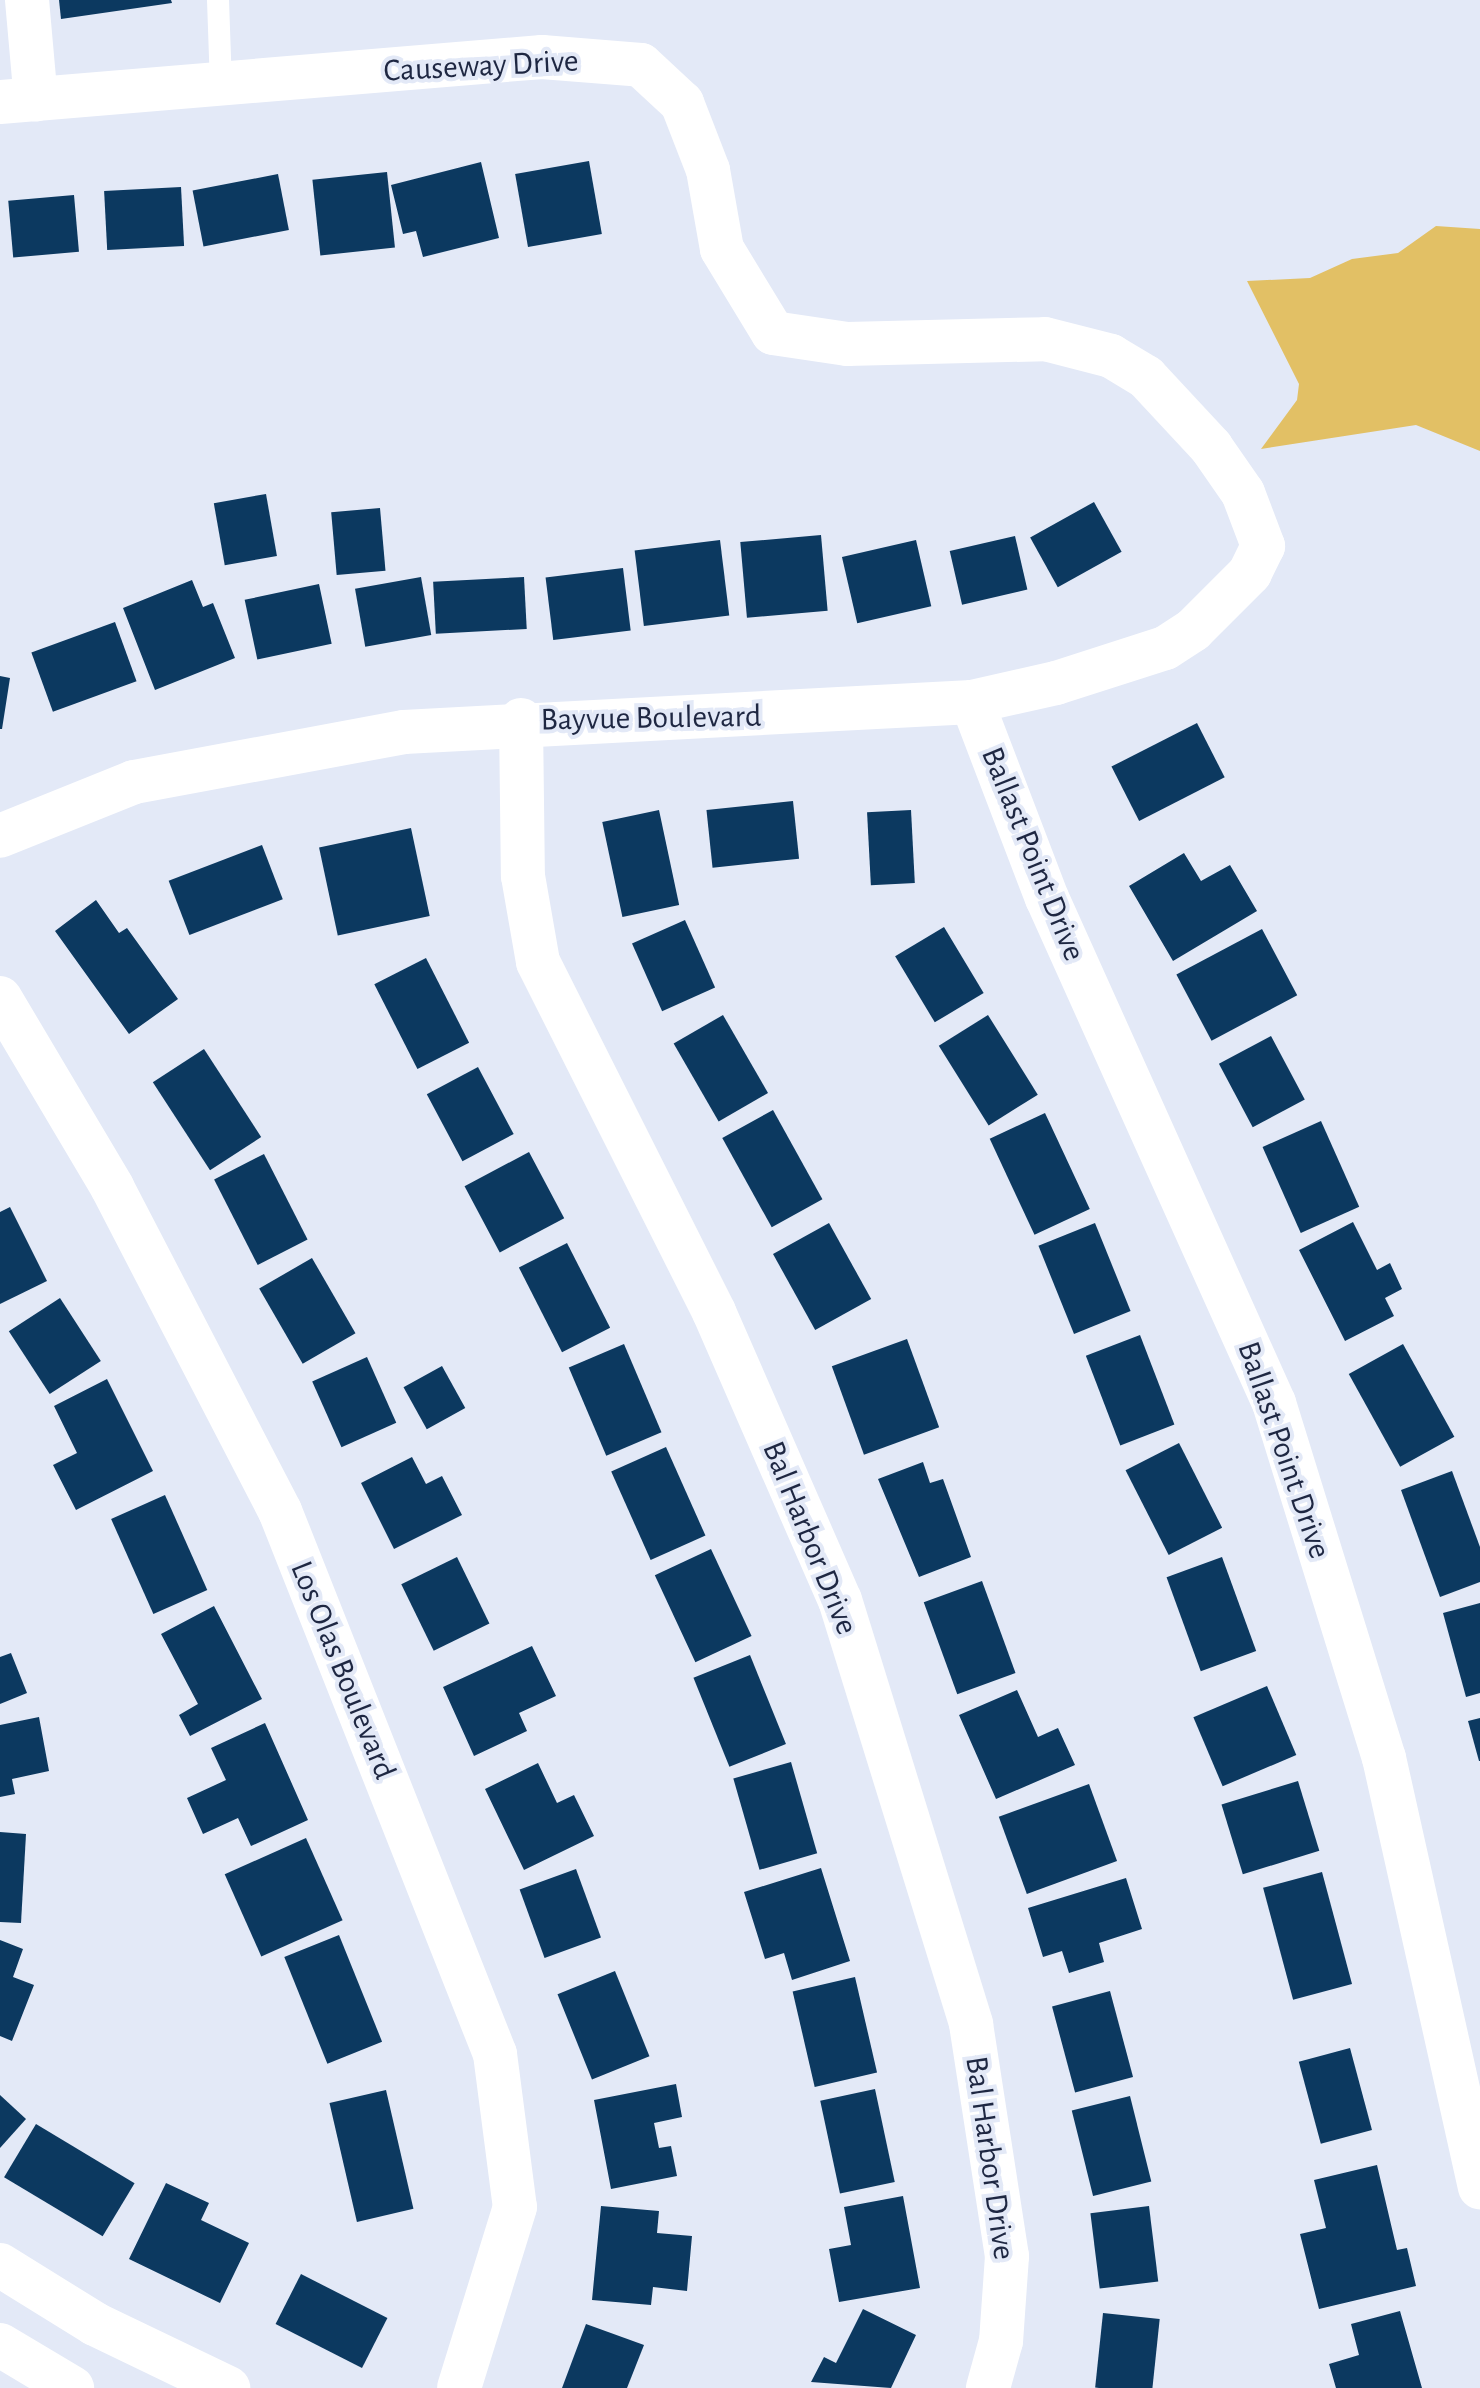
<!DOCTYPE html>
<html>
<head>
<meta charset="utf-8">
<style>
  body { margin:0 }
  #map { position:relative; width:1480px; height:2388px; overflow:hidden; background:#e3e9f7; font-family:"Alegreya Sans",sans-serif }
  div>[style] { position:absolute }
  .green>* { inset:0; background:#e2c065 }
  .building>* { inset:0; background:#0c3960; transform-origin:0 0 }
  .service>* { height:22px; margin:-11px; padding:0 11px; transform-origin:11px; border-radius:11px; background:#fff }
  .minor>* { height:44px; margin:-22px; padding:0 22px; transform-origin:22px; border-radius:22px; background:#fff }
  span { translate:-50% -50%; white-space:nowrap; text-align:center; line-height:1.15; -webkit-text-stroke:8px #e3e9f7; paint-order:stroke }
  .street-label { font-size:32px; color:#1e2742 }
</style>
</head>
<body>
<div id="map">
  <div class="green">
    <div style="clip-path:polygon(1436px 226px,1480px 229px,1480px 451px,1416px 425px,1261px 449px,1297px 400px,1299px 384px,1247px 281px,1310px 278px,1352px 259px,1398px 253px)"></div>
  </div>
  <div class="building">
    <div style="clip-path:polygon(59px 0,171px 0,172px 3px,61px 19px)"></div>
    <div style="left:589px;top:161px;width:74px;height:75px;rotate:80deg"></div>
    <div style="clip-path:polygon(481px 162px,499px 238px,423px 257px,416px 231px,403px 234px,391px 185px)"></div>
    <div style="left:387px;top:172px;width:76px;height:75px;rotate:84deg"></div>
    <div style="left:278px;top:174px;width:57px;height:87px;rotate:79deg"></div>
    <div style="left:181px;top:187px;width:59px;height:77px;rotate:87deg"></div>
    <div style="left:74px;top:195px;width:57px;height:66px;rotate:85deg"></div>
    <div style="left:266px;top:494px;width:63px;height:53px;rotate:80deg"></div>
    <div style="left:1094px;top:502px;width:57px;height:73px;rotate:61deg"></div>
    <div style="left:380px;top:508px;width:63px;height:49px;rotate:85deg"></div>
    <div style="left:821px;top:535px;width:76px;height:81px;rotate:85deg"></div>
    <div style="left:1015px;top:536px;width:55px;height:67px;rotate:77deg"></div>
    <div style="left:720px;top:540px;width:76px;height:86px;rotate:83deg"></div>
    <div style="left:916px;top:540px;width:68px;height:76px;rotate:77deg"></div>
    <div style="left:623px;top:568px;width:63px;height:78px;rotate:83deg"></div>
    <div style="left:421px;top:577px;width:59px;height:67px;rotate:80deg"></div>
    <div style="left:524px;top:577px;width:52px;height:91px;rotate:87deg"></div>
    <div style="clip-path:polygon(192px 580px,203px 607px,213px 603px,235px 658px,155px 690px,123px 608px)"></div>
    <div style="left:319px;top:584px;width:61px;height:76px;rotate:78deg"></div>
    <div style="left:115px;top:622px;width:63px;height:89px;rotate:70deg"></div>
    <div style="clip-path:polygon(0 676px,10px 678px,2px 729px,0 729px)"></div>
    <div style="left:1197px;top:723px;width:61px;height:96px;rotate:63deg"></div>
    <div style="left:793px;top:801px;width:58px;height:87px;rotate:84deg"></div>
    <div style="left:659px;top:810px;width:97px;height:58px;rotate:78deg"></div>
    <div style="left:911px;top:810px;width:73px;height:44px;rotate:87deg"></div>
    <div style="left:411px;top:828px;width:90px;height:94px;rotate:78deg"></div>
    <div style="left:262px;top:845px;width:58px;height:100px;rotate:69deg"></div>
    <div style="clip-path:polygon(1184px 853px,1201px 881px,1230px 865px,1257px 911px,1173px 961px,1129px 886px)"></div>
    <div style="clip-path:polygon(96px 900px,119px 933px,127px 928px,178px 999px,129px 1034px,55px 931px)"></div>
    <div style="left:685px;top:920px;width:74px;height:58px;rotate:66deg"></div>
    <div style="left:944px;top:927px;width:77px;height:57px;rotate:59deg"></div>
    <div style="left:1262px;top:929px;width:75px;height:97px;rotate:62deg"></div>
    <div style="left:426px;top:958px;width:95px;height:58px;rotate:63deg"></div>
    <div style="left:723px;top:1015px;width:90px;height:57px;rotate:60deg"></div>
    <div style="left:988px;top:1015px;width:94px;height:58px;rotate:58deg"></div>
    <div style="left:1271px;top:1036px;width:72px;height:59px;rotate:62deg"></div>
    <div style="left:204px;top:1049px;width:105px;height:61px;rotate:57deg"></div>
    <div style="left:478px;top:1067px;width:76px;height:58px;rotate:62deg"></div>
    <div style="left:773px;top:1110px;width:102px;height:58px;rotate:61deg"></div>
    <div style="left:1045px;top:1113px;width:106px;height:61px;rotate:65deg"></div>
    <div style="left:1321px;top:1121px;width:94px;height:64px;rotate:66deg"></div>
    <div style="left:529px;top:1152px;width:75px;height:73px;rotate:62deg"></div>
    <div style="left:264px;top:1154px;width:96px;height:56px;rotate:63deg"></div>
    <div style="clip-path:polygon(10px 1207px,47px 1281px,0 1304px,0 1212px)"></div>
    <div style="clip-path:polygon(1353px 1222px,1377px 1270px,1390px 1263px,1402px 1289px,1385px 1298px,1394px 1316px,1345px 1341px,1299px 1250px)"></div>
    <div style="left:829px;top:1223px;width:87px;height:64px;rotate:61deg"></div>
    <div style="left:1095px;top:1223px;width:95px;height:61px;rotate:68deg"></div>
    <div style="left:567px;top:1243px;width:95px;height:54px;rotate:63deg"></div>
    <div style="left:312px;top:1258px;width:87px;height:61px;rotate:60deg"></div>
    <div style="left:60px;top:1298px;width:75px;height:61px;rotate:57deg"></div>
    <div style="left:1140px;top:1335px;width:96px;height:58px;rotate:69deg"></div>
    <div style="left:907px;top:1339px;width:94px;height:80px;rotate:70deg"></div>
    <div style="left:624px;top:1344px;width:96px;height:60px;rotate:67deg"></div>
    <div style="left:1403px;top:1344px;width:106px;height:62px;rotate:61deg"></div>
    <div style="left:367px;top:1357px;width:72px;height:60px;rotate:66deg"></div>
    <div style="left:442px;top:1366px;width:48px;height:44px;rotate:61deg"></div>
    <div style="clip-path:polygon(107px 1379px,153px 1471px,76px 1510px,53px 1465px,77px 1453px,54px 1406px)"></div>
    <div style="left:1179px;top:1443px;width:95px;height:60px;rotate:63deg"></div>
    <div style="left:666px;top:1447px;width:97px;height:60px;rotate:66deg"></div>
    <div style="clip-path:polygon(412px 1457px,426px 1484px,442px 1476px,462px 1515px,394px 1549px,361px 1483px)"></div>
    <div style="clip-path:polygon(923px 1462px,930px 1483px,943px 1479px,971px 1557px,919px 1577px,878px 1479px)"></div>
    <div style="clip-path:polygon(1452px 1471px,1480px 1547px,1480px 1582px,1440px 1597px,1401px 1490px)"></div>
    <div style="left:165px;top:1495px;width:104px;height:59px;rotate:66deg"></div>
    <div style="left:711px;top:1549px;width:96px;height:62px;rotate:65deg"></div>
    <div style="left:457px;top:1557px;width:74px;height:62px;rotate:64deg"></div>
    <div style="left:1222px;top:1557px;width:100px;height:59px;rotate:70deg"></div>
    <div style="left:982px;top:1581px;width:98px;height:62px;rotate:70deg"></div>
    <div style="clip-path:polygon(1480px 1603px,1480px 1693px,1466px 1697px,1443px 1613px)"></div>
    <div style="clip-path:polygon(214px 1606px,262px 1699px,190px 1736px,179px 1715px,198px 1704px,161px 1634px)"></div>
    <div style="clip-path:polygon(532px 1646px,556px 1696px,519px 1713px,527px 1731px,474px 1756px,443px 1687px)"></div>
    <div style="clip-path:polygon(11px 1653px,27px 1693px,0 1704px,0 1657px)"></div>
    <div style="left:750px;top:1655px;width:96px;height:61px;rotate:68deg"></div>
    <div style="left:1267px;top:1686px;width:75px;height:80px;rotate:67deg"></div>
    <div style="clip-path:polygon(1017px 1690px,1038px 1737px,1058px 1728px,1075px 1765px,996px 1799px,959px 1715px)"></div>
    <div style="clip-path:polygon(39px 1717px,49px 1771px,12px 1779px,15px 1794px,0 1797px,0 1725px)"></div>
    <div style="clip-path:polygon(1480px 1718px,1480px 1761px,1479px 1761px,1468px 1721px)"></div>
    <div style="clip-path:polygon(265px 1723px,308px 1820px,251px 1846px,238px 1818px,203px 1834px,187px 1798px,226px 1780px,211px 1748px)"></div>
    <div style="left:791px;top:1762px;width:95px;height:60px;rotate:74deg"></div>
    <div style="clip-path:polygon(538px 1763px,557px 1803px,574px 1795px,594px 1836px,524px 1870px,485px 1789px)"></div>
    <div style="left:1298px;top:1781px;width:73px;height:80px;rotate:73deg"></div>
    <div style="left:1089px;top:1784px;width:82px;height:96px;rotate:70deg"></div>
    <div style="clip-path:polygon(0 1832px,26px 1834px,21px 1923px,0 1922px)"></div>
    <div style="left:306px;top:1838px;width:90px;height:89px;rotate:66deg"></div>
    <div style="clip-path:polygon(821px 1868px,850px 1961px,792px 1980px,784px 1953px,765px 1959px,744px 1892px)"></div>
    <div style="left:576px;top:1869px;width:73px;height:60px;rotate:70deg"></div>
    <div style="left:1322px;top:1872px;width:116px;height:61px;rotate:75deg"></div>
    <div style="clip-path:polygon(1126px 1878px,1142px 1929px,1099px 1943px,1104px 1962px,1069px 1973px,1062px 1951px,1043px 1957px,1028px 1908px)"></div>
    <div style="left:339px;top:1935px;width:115px;height:59px;rotate:68deg"></div>
    <div style="clip-path:polygon(0 1940px,23px 1949px,13px 1977px,34px 1985px,12px 2041px,0 2036px)"></div>
    <div style="left:615px;top:1971px;width:92px;height:62px;rotate:68deg"></div>
    <div style="left:855px;top:1977px;width:98px;height:64px;rotate:77deg"></div>
    <div style="left:1110px;top:1991px;width:89px;height:60px;rotate:75deg"></div>
    <div style="left:1350px;top:2048px;width:85px;height:53px;rotate:75deg"></div>
    <div style="clip-path:polygon(676px 2084px,682px 2117px,654px 2123px,659px 2148px,671px 2146px,677px 2176px,611px 2189px,594px 2100px)"></div>
    <div style="left:875px;top:2089px;width:95px;height:56px;rotate:78deg"></div>
    <div style="left:386px;top:2090px;width:122px;height:58px;rotate:77deg"></div>
    <div style="clip-path:polygon(0 2095px,26px 2119px,0 2148px)"></div>
    <div style="left:1130px;top:2096px;width:88px;height:60px;rotate:76deg"></div>
    <div style="left:36px;top:2124px;width:115px;height:62px;rotate:31deg"></div>
    <div style="clip-path:polygon(1377px 2165px,1397px 2250px,1407px 2248px,1416px 2286px,1319px 2309px,1300px 2234px,1326px 2228px,1314px 2180px)"></div>
    <div style="clip-path:polygon(166px 2183px,209px 2203px,201px 2220px,249px 2243px,220px 2303px,129px 2259px)"></div>
    <div style="clip-path:polygon(903px 2196px,920px 2288px,839px 2302px,829px 2249px,851px 2245px,844px 2207px)"></div>
    <div style="clip-path:polygon(601px 2206px,659px 2211px,657px 2233px,692px 2236px,687px 2291px,653px 2287px,651px 2305px,592px 2300px)"></div>
    <div style="left:1149px;top:2206px;width:76px;height:59px;rotate:83deg"></div>
    <div style="left:301px;top:2274px;width:97px;height:56px;rotate:27deg"></div>
    <div style="clip-path:polygon(863px 2309px,916px 2335px,891px 2388px,811px 2382px,824px 2357px,836px 2363px)"></div>
    <div style="clip-path:polygon(1400px 2311px,1422px 2388px,1336px 2388px,1329px 2364px,1359px 2355px,1351px 2324px)"></div>
    <div style="left:1103px;top:2313px;width:57px;height:75px;rotate:6deg"></div>
    <div style="clip-path:polygon(586px 2324px,644px 2345px,627px 2388px,562px 2388px)"></div>
  </div>
  <div class="service">
    <div style="left:218px;top:0;width:84px;rotate:88deg"></div>
  </div>
  <div class="minor">
    <div style="left:27px;top:0;width:100px;rotate:84.9deg"></div>
    <div style="left:0;top:102px;width:544px;rotate:-4.75deg"></div>
    <div style="left:542px;top:57px;width:99px;rotate:4.6deg"></div>
    <div style="left:641px;top:65px;width:56px;rotate:42.8deg"></div>
    <div style="left:682px;top:103px;width:72px;rotate:68.8deg"></div>
    <div style="left:708px;top:170px;width:80px;rotate:80deg"></div>
    <div style="left:722px;top:249px;width:98px;rotate:58.7deg"></div>
    <div style="left:773px;top:333px;width:75px;rotate:8.5deg"></div>
    <div style="left:847px;top:344px;width:198px;rotate:-1.4deg"></div>
    <div style="left:1045px;top:339px;width:68px;rotate:14.4deg"></div>
    <div style="left:1111px;top:356px;width:41px;rotate:31deg"></div>
    <div style="left:1146px;top:377px;width:96px;rotate:47.1deg"></div>
    <div style="left:1211px;top:447px;width:56px;rotate:55.2deg"></div>
    <div style="left:1243px;top:493px;width:57px;rotate:69.3deg"></div>
    <div style="left:1263px;top:546px;width:30px;rotate:116deg"></div>
    <div style="left:1250px;top:573px;width:81px;rotate:135deg"></div>
    <div style="left:1193px;top:630px;width:33px;rotate:147deg"></div>
    <div style="left:1165px;top:648px;width:114px;rotate:162.2deg"></div>
    <div style="left:1056px;top:683px;width:86px;rotate:167.3deg"></div>
    <div style="left:972px;top:702px;width:569px;rotate:176.98deg"></div>
    <div style="left:404px;top:732px;width:275px;rotate:169.5deg"></div>
    <div style="left:134px;top:782px;width:144px;rotate:158.1deg"></div>
    <div style="left:972px;top:702px;width:210px;rotate:69.1deg"></div>
    <div style="left:1047px;top:898px;width:554px;rotate:65.8deg"></div>
    <div style="left:1274px;top:1403px;width:372px;rotate:72.8deg"></div>
    <div style="left:1384px;top:1758px;width:440px;rotate:77.4deg"></div>
    <div style="left:521px;top:720px;width:156px;rotate:89.3deg"></div>
    <div style="left:523px;top:876px;width:87px;rotate:80.1deg"></div>
    <div style="left:538px;top:962px;width:392px;rotate:63.3deg"></div>
    <div style="left:714px;top:1312px;width:314px;rotate:66.4deg"></div>
    <div style="left:840px;top:1600px;width:444px;rotate:72.8deg"></div>
    <div style="left:971px;top:2024px;width:235px;rotate:81.2deg"></div>
    <div style="left:1007px;top:2256px;width:85px;rotate:94deg"></div>
    <div style="left:1001px;top:2341px;width:49px;rotate:105.5deg"></div>
    <div style="left:0;top:998px;width:220px;rotate:59.3deg"></div>
    <div style="left:112px;top:1187px;width:365px;rotate:62.6deg"></div>
    <div style="left:280px;top:1511px;width:584px;rotate:68.4deg"></div>
    <div style="left:495px;top:2054px;width:154px;rotate:82.6deg"></div>
    <div style="left:515px;top:2207px;width:189px;rotate:107.2deg"></div>
    <div style="left:0;top:2265px;width:112px;rotate:31.8deg"></div>
    <div style="left:95px;top:2324px;width:148px;rotate:25.7deg"></div>
    <div style="left:0;top:2345px;width:84px;rotate:30.8deg"></div>
  </div>
  <div class="street-label">
    <span style="left:481px;top:66px;rotate:-3deg">Causeway Drive</span>
    <span style="left:651px;top:718px;rotate:-1deg">Bayvue Boulevard</span>
    <span style="left:1033px;top:854px;rotate:68deg">Ballast Point Drive</span>
    <span style="left:1284px;top:1450px;rotate:71deg">Ballast Point Drive</span>
    <span style="left:810px;top:1538px;rotate:68deg">Bal Harbor Drive</span>
    <span style="left:343px;top:1670px;rotate:68deg">Los Olas Boulevard</span>
    <span style="left:990px;top:2158px;rotate:82deg">Bal Harbor Drive</span>
  </div>
</div>
</body>
</html>
